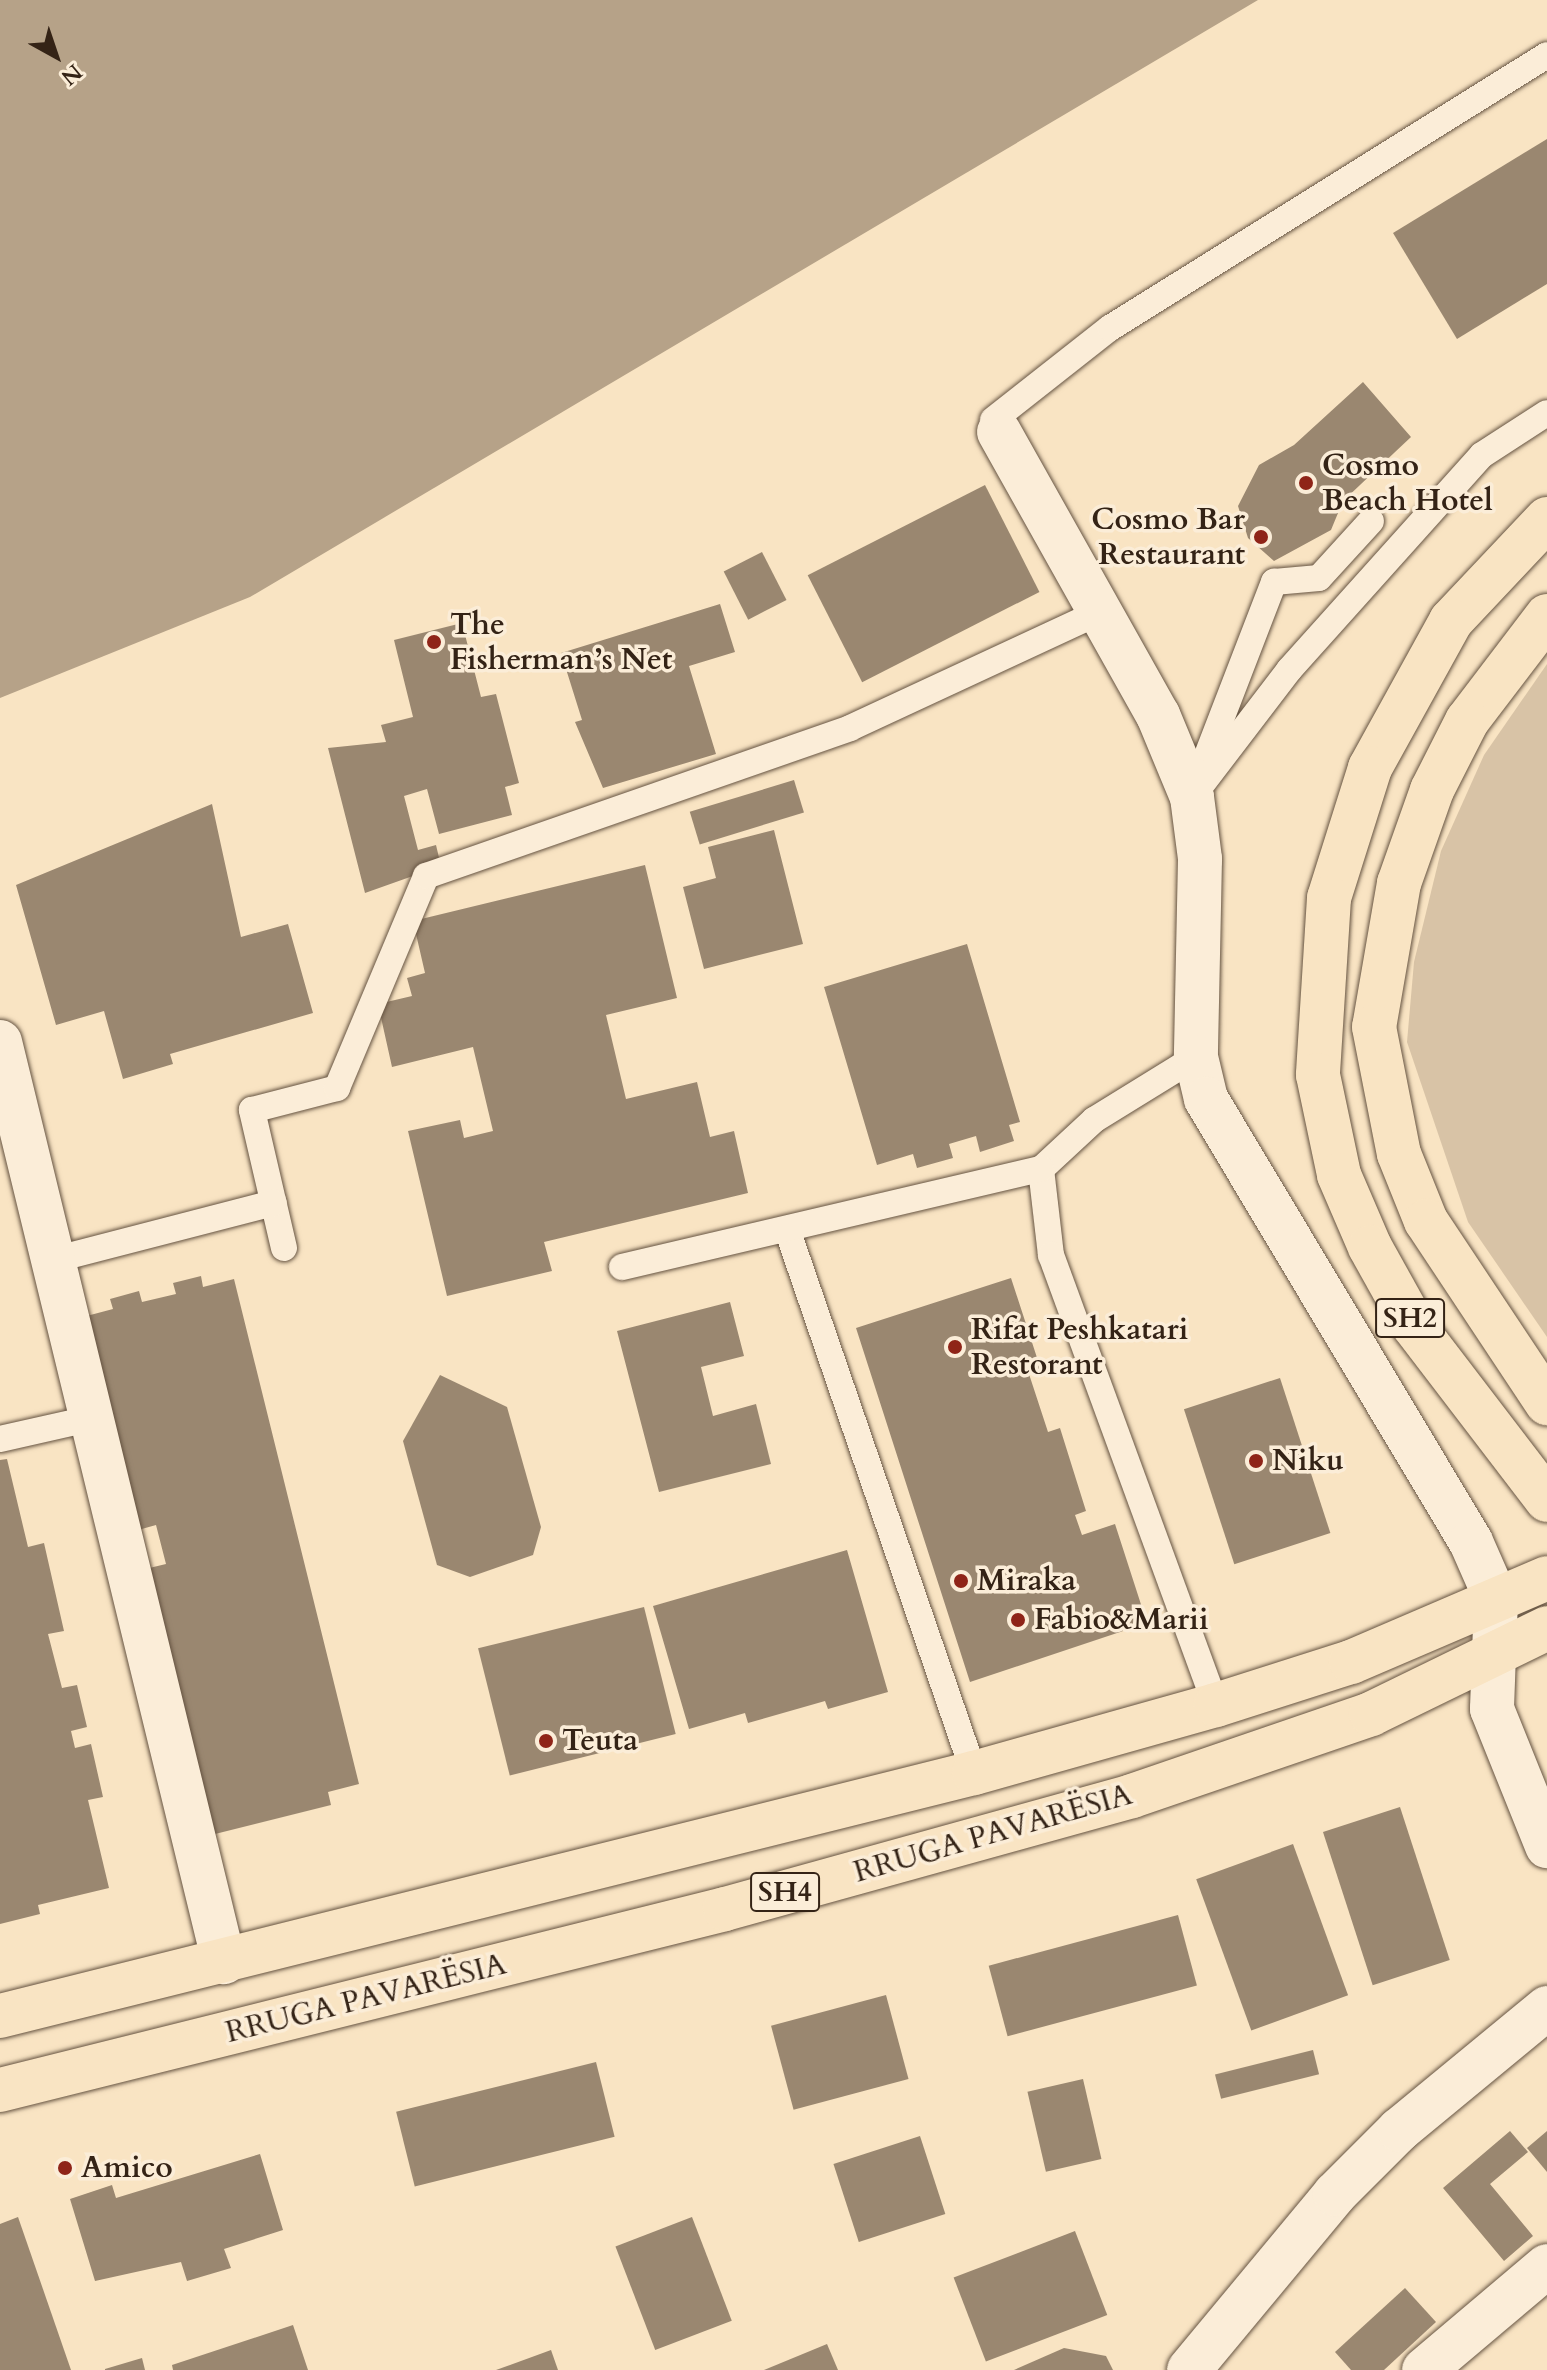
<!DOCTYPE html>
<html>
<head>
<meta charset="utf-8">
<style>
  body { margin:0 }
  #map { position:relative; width:1547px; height:2370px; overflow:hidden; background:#f9e4c3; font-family:Cardo,serif }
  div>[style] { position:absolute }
  .green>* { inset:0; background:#d8c3a6 }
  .water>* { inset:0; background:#b6a288 }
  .building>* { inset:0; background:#9a8770; transform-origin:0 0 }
  .roads { filter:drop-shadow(0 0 2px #655341) drop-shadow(0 0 2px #655341) }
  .lane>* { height:26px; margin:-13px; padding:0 13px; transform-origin:13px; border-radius:13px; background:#fbedd8 }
  .street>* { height:44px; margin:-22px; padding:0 22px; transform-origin:22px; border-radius:22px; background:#fbedd8 }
  .primary>* { height:44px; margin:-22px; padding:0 22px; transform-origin:22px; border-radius:22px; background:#f9e4c3 }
  .highway>* { height:44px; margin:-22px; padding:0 22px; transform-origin:22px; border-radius:22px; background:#f9e4c3 }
  .dots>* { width:22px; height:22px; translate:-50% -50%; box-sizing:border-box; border:4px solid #fbedd8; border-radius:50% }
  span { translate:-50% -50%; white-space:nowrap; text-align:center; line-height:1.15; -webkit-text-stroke:7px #fbedd8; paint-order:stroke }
  .shield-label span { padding:2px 6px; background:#fbedd8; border:2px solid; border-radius:6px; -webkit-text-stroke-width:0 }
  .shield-label { font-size:28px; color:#342316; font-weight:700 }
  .poi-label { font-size:30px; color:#342316; font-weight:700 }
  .left { translate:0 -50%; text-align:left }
  .right { translate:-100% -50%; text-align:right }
  .street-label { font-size:30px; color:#342316 }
  .north { position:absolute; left:16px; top:16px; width:80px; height:80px; -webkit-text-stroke:6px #fbedd8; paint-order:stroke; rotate:140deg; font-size:22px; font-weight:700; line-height:32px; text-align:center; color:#342316 }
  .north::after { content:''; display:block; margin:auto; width:28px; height:36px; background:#342316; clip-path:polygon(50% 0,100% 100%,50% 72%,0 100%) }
</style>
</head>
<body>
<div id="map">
  <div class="green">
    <div style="clip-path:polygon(1547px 664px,1547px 1337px,1468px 1222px,1407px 1042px,1414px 962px,1441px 851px,1484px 755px)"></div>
  </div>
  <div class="water">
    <div style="clip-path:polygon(0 0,1258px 0,250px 597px,0 698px)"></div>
  </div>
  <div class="building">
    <div style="clip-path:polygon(1547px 139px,1547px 284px,1457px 339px,1393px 233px)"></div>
    <div style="clip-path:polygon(1363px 382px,1411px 437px,1343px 501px,1331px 530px,1274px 561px,1248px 538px,1238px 506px,1259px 465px,1294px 445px)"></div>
    <div style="left:985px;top:485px;width:120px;height:199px;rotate:63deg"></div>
    <div style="left:762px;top:552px;width:54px;height:43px;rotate:63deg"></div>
    <div style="clip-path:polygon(720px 604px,735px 652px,689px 666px,716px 754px,603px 788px,575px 722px,582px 720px,561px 653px)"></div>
    <div style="clip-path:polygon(462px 623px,481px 697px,496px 694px,519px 783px,505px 787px,512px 815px,439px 834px,427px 789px,404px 796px,418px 850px,436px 845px,441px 866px,365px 893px,328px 748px,386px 742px,381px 725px,413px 717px,394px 640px)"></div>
    <div style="left:794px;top:780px;width:34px;height:109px;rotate:73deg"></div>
    <div style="clip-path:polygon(212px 804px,241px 937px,288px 924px,313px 1013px,170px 1054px,173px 1064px,123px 1079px,104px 1011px,56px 1025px,16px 885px)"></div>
    <div style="clip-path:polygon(774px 830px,803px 944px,704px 969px,683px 887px,716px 878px,708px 847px)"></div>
    <div style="clip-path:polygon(645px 865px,677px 998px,606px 1015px,626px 1099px,697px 1082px,710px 1137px,734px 1131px,748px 1193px,544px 1242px,552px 1271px,447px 1296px,408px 1131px,460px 1120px,464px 1138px,493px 1131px,473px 1047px,392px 1067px,378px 1004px,412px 996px,407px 978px,425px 973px,413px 921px)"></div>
    <div style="clip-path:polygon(967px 944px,1020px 1122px,1009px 1125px,1014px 1141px,980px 1152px,976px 1136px,949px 1144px,953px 1158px,917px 1168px,913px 1154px,877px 1165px,824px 987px)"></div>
    <div style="clip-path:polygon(201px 1276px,203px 1287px,234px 1279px,359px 1784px,328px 1792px,331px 1805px,215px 1834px,141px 1570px,166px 1564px,156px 1525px,131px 1532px,79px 1318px,113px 1309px,110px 1299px,139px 1291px,142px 1302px,176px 1294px,173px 1283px)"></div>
    <div style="clip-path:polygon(1011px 1278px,1041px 1370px,1029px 1374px,1048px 1432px,1060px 1428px,1086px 1511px,1075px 1515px,1082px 1535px,1115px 1524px,1147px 1623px,970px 1682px,856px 1328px)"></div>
    <div style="clip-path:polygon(730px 1302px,744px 1356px,701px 1367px,713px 1416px,756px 1404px,771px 1464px,659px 1492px,617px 1331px)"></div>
    <div style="clip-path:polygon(440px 1375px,507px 1407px,541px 1527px,533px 1555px,470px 1577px,437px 1565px,403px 1441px)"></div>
    <div style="left:1280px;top:1378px;width:163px;height:101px;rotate:72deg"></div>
    <div style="clip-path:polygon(7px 1459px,28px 1547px,44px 1543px,64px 1631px,48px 1634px,62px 1688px,77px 1685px,87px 1727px,71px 1731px,75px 1748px,91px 1744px,103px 1797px,88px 1800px,109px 1888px,38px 1905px,40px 1914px,0 1924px,0 1460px)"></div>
    <div style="clip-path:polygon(847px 1550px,888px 1692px,828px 1709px,825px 1701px,748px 1723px,745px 1713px,689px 1729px,653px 1606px)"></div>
    <div style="left:644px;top:1607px;width:131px;height:171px;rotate:76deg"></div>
    <div style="left:1400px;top:1807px;width:161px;height:81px;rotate:72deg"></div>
    <div style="left:1293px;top:1844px;width:161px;height:103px;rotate:70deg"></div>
    <div style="left:1178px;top:1915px;width:73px;height:196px;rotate:75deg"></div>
    <div style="left:886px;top:1995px;width:87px;height:119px;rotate:75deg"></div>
    <div style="left:1313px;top:2050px;width:25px;height:101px;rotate:76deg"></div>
    <div style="left:596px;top:2062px;width:77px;height:206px;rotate:76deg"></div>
    <div style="left:1083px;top:2079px;width:82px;height:57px;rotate:77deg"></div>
    <div style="clip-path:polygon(1510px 2131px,1528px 2152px,1490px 2184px,1533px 2236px,1504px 2261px,1443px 2188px)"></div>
    <div style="clip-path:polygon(1547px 2131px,1547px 2172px,1527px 2148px)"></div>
    <div style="left:920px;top:2136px;width:82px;height:91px;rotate:72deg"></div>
    <div style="clip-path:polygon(260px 2154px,283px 2230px,224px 2249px,231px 2268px,187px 2281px,181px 2262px,95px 2281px,70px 2199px,112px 2185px,116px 2198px)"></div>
    <div style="clip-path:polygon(18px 2217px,71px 2370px,0 2370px,0 2224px)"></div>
    <div style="left:692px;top:2217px;width:111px;height:82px;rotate:69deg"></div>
    <div style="left:1075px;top:2231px;width:90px;height:130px;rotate:69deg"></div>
    <div style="clip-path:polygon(1405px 2288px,1436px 2322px,1384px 2370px,1351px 2370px,1335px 2352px)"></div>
    <div style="clip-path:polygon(293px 2325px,308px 2370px,173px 2370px,172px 2365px)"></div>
    <div style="clip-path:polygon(827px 2344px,838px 2370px,764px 2370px)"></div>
    <div style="clip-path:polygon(1064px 2348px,1106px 2356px,1113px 2370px,1014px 2370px)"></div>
    <div style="clip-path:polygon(551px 2350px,558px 2370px,496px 2370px)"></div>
    <div style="clip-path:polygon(142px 2358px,145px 2370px,105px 2370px,105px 2369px)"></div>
  </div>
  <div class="roads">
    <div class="lane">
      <div style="left:993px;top:420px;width:149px;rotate:-38.2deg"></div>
      <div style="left:1110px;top:328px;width:515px;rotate:-31.99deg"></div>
      <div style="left:1201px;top:771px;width:203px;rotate:-68.9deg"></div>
      <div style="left:1274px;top:582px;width:45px;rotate:-5.1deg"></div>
      <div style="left:1319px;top:578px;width:77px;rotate:-47.6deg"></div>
      <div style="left:1192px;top:797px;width:160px;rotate:-52.6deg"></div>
      <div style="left:1289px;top:670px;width:289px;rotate:-48.1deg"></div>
      <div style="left:1482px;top:455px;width:77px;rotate:-32.9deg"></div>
      <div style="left:1196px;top:1057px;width:120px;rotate:148.3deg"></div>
      <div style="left:1094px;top:1120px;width:72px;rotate:137.2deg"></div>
      <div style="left:1041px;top:1169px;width:87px;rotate:83.4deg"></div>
      <div style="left:1051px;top:1255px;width:479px;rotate:69.9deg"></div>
      <div style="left:787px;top:1229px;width:575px;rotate:71.03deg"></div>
      <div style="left:284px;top:1248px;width:142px;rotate:-103.1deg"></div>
      <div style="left:252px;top:1110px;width:88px;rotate:-14.5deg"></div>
      <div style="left:337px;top:1088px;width:230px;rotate:-67.2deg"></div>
      <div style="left:426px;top:876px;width:449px;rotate:-19.2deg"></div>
      <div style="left:850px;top:728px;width:276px;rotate:-24.9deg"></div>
      <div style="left:53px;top:1260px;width:228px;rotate:-14.5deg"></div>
      <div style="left:622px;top:1267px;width:430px;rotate:-13.2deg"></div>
      <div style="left:0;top:1439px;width:95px;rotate:-12.7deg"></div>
    </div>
    <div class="street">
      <div style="left:999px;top:432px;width:325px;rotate:60.7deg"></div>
      <div style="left:1158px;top:715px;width:89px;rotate:67.5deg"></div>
      <div style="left:1192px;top:797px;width:63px;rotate:82.6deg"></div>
      <div style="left:1200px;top:859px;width:198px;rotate:91.2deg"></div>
      <div style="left:1196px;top:1057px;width:43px;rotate:76.6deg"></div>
      <div style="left:1206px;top:1099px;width:516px;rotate:59.11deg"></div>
      <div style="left:1471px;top:1542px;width:62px;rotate:66.3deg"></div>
      <div style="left:1496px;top:1599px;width:110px;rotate:92.1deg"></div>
      <div style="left:1492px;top:1709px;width:148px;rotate:68.1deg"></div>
      <div style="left:0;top:1042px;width:947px;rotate:76.32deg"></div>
      <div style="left:1189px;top:2370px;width:229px;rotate:-50.3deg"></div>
      <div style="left:1335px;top:2194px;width:91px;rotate:-45deg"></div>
      <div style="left:1399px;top:2130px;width:192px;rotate:-39.5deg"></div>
      <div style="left:1424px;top:2370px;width:161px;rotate:-40.2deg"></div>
    </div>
    <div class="primary">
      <div style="left:0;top:2016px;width:1004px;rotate:-14.01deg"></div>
      <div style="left:974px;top:1773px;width:251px;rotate:-15.7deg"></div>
      <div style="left:1216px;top:1705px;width:142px;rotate:-17.7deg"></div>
      <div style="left:1351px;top:1662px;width:213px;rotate:-23.2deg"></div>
      <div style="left:0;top:2090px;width:747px;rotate:-14.02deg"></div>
      <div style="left:725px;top:1909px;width:422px;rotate:-15.5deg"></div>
      <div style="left:1132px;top:1796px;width:253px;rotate:-18.9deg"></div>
      <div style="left:1371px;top:1714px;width:196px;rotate:-26deg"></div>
    </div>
    <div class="highway">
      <div style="left:1547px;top:519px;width:140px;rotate:133.3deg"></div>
      <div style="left:1451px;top:621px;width:168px;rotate:118.9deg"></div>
      <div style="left:1370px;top:768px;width:136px;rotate:107.5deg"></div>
      <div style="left:1329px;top:898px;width:177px;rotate:93.6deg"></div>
      <div style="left:1318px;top:1075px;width:102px;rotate:78.1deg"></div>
      <div style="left:1339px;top:1175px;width:78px;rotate:66.7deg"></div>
      <div style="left:1370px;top:1247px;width:90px;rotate:60.9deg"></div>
      <div style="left:1414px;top:1326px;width:219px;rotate:52.6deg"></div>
      <div style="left:1547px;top:616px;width:132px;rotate:127.3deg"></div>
      <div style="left:1467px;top:721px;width:77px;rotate:116.9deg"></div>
      <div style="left:1432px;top:790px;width:99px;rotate:109.5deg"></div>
      <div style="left:1399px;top:883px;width:146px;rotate:99.8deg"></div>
      <div style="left:1374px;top:1027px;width:129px;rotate:78.9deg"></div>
      <div style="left:1399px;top:1154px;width:72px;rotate:68.1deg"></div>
      <div style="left:1426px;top:1221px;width:219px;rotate:56.4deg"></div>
    </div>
  </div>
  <div class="dots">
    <div style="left:1306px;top:483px;background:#8f2418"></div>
    <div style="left:1261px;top:537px;background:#8f2418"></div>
    <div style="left:434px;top:642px;background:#8f2418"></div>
    <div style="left:955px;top:1347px;background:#8f2418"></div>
    <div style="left:1256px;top:1461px;background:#8f2418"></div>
    <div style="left:961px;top:1581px;background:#8f2418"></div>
    <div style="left:1018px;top:1620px;background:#8f2418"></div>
    <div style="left:546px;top:1741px;background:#8f2418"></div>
    <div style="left:65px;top:2168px;background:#8f2418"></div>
  </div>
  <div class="shield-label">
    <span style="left:1410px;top:1318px">SH2</span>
    <span style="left:785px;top:1892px">SH4</span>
  </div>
  <div class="poi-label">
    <span class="left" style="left:1322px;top:483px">Cosmo<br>Beach Hotel</span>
    <span class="right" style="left:1245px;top:537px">Cosmo Bar<br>Restaurant</span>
    <span class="left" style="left:450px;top:642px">The<br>Fisherman’s Net</span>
    <span class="left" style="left:971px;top:1347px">Rifat Peshkatari<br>Restorant</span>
    <span class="left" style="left:1272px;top:1461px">Niku</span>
    <span class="left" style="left:977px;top:1581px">Miraka</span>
    <span class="left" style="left:1034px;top:1620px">Fabio&amp;Marii</span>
    <span class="left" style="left:562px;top:1741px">Teuta</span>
    <span class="left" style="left:81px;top:2168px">Amico</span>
  </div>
  <div class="street-label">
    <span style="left:993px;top:1834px;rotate:-16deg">RRUGA PAVARËSIA</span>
    <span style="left:366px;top:1999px;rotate:-14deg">RRUGA PAVARËSIA</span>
  </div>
  <div class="north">N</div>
</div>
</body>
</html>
